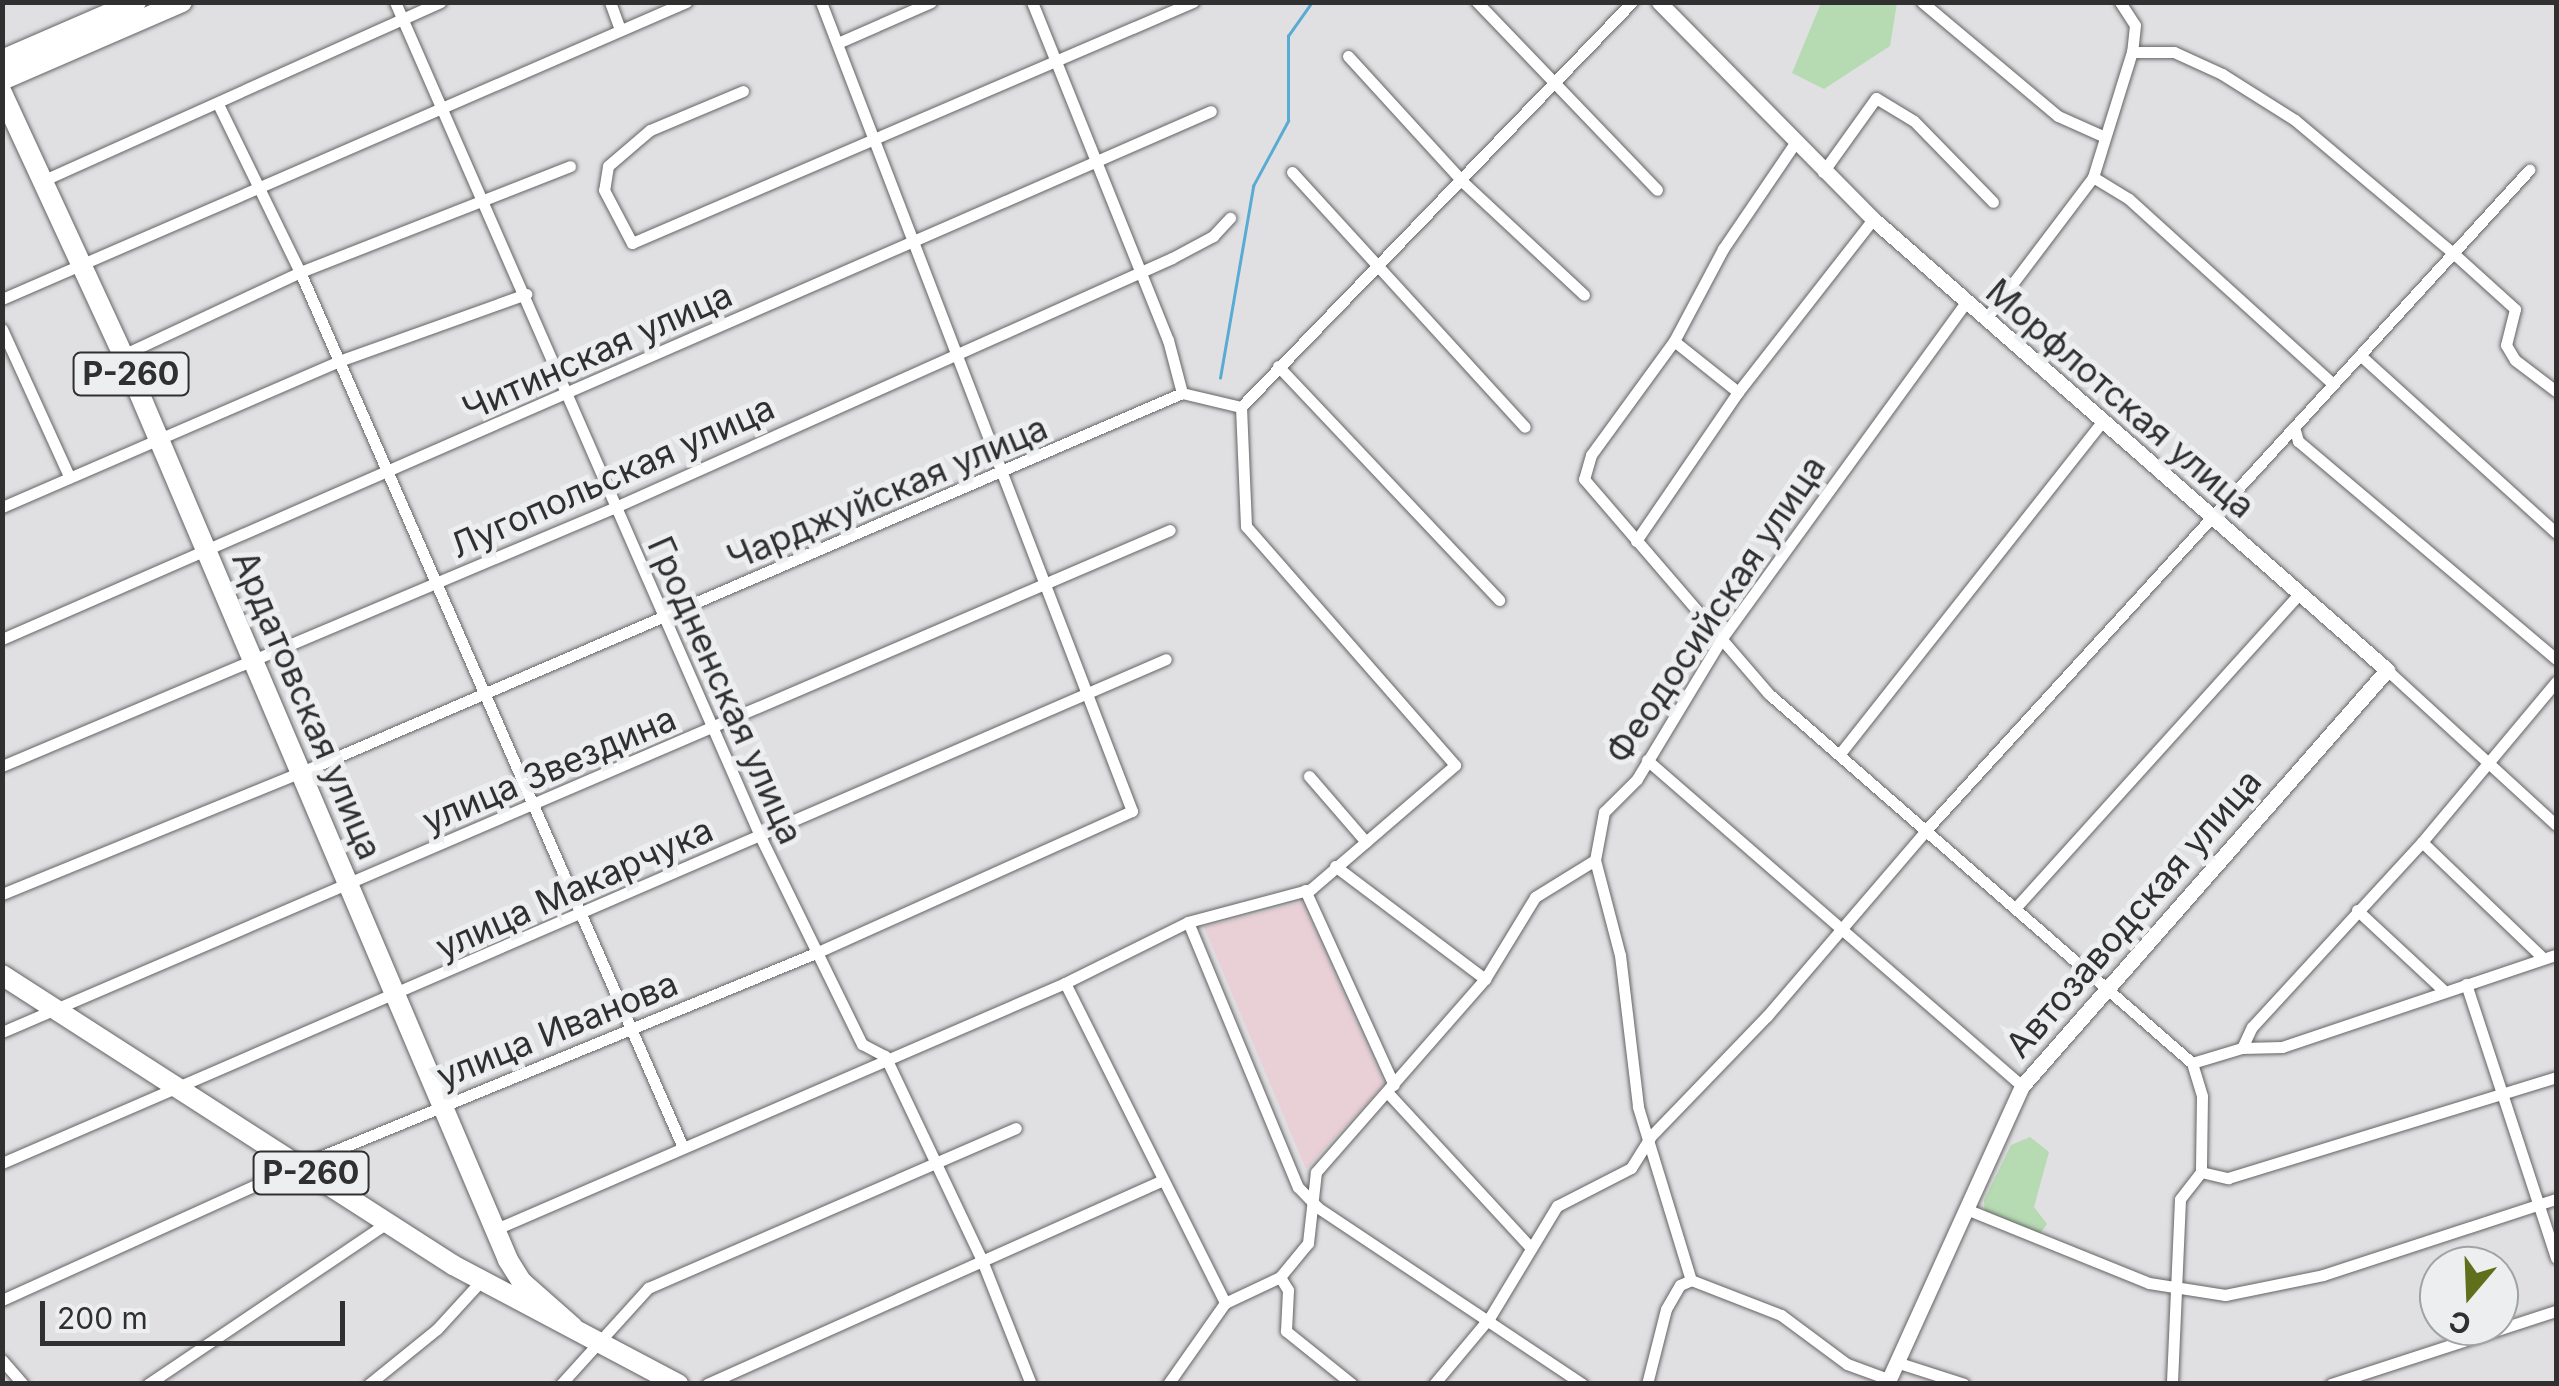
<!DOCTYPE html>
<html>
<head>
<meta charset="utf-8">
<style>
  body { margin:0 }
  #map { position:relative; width:2559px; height:1386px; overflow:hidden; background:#e0e0e3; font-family:Inter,sans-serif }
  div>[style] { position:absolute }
  .education>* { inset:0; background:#e9cfd6 }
  .green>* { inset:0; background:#b6dab2 }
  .stream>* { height:2.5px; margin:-1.25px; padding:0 1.25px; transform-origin:1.25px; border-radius:1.25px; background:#58abd3 }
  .roads { filter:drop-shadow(0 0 2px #646466) drop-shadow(0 0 2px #646466) }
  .minor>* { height:11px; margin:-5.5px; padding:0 5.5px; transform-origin:5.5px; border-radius:5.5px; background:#fff }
  .tertiary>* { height:15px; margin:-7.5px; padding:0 7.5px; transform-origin:7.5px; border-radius:7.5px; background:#fff }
  .trunk>* { height:20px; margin:-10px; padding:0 10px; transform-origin:10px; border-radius:10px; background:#fff }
  span { translate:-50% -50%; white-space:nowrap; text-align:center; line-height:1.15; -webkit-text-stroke:10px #edeef0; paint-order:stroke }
  .shield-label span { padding:2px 8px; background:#edeef0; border:2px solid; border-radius:8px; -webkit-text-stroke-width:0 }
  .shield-label { font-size:32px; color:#303031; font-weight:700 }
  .street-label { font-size:35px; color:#303031 }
  .frame { position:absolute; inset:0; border:5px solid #303031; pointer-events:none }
  .north { position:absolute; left:2419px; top:1246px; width:100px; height:100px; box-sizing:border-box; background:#edeef0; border:2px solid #a1a2a4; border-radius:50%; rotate:199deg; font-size:28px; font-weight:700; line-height:40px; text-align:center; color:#303031 }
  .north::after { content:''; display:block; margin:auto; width:35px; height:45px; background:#5f701c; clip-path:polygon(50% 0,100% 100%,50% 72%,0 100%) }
  .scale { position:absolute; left:40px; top:1301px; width:305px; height:45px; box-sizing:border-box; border:5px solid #303031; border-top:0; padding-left:12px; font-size:30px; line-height:35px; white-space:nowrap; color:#303031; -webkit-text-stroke:8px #edeef0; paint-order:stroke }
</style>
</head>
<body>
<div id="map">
  <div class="education">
    <div style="clip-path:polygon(1302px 902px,1384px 1084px,1306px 1169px,1204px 927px)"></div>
  </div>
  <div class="green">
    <div style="clip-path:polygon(1821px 3px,1897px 3px,1890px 46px,1824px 89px,1792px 73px)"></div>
    <div style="clip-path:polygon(2030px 1137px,2049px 1152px,2034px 1207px,2047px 1224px,2040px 1234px,1985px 1215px,1984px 1200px,2011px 1145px)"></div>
  </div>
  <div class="stream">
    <div style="left:1220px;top:378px;width:195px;rotate:-80.2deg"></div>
    <div style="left:1253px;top:186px;width:74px;rotate:-61.7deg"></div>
    <div style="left:1288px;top:121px;width:85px;rotate:-90deg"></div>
    <div style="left:1288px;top:36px;width:42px;rotate:-54.8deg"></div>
  </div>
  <div class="roads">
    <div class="minor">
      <div style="left:395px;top:2px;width:910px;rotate:66.36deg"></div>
      <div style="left:760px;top:836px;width:232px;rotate:63.9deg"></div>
      <div style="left:862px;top:1044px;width:26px;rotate:28deg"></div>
      <div style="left:885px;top:1056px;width:224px;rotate:64.6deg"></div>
      <div style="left:981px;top:1258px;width:136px;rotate:68.4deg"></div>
      <div style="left:610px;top:2px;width:29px;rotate:70deg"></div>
      <div style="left:1032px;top:2px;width:364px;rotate:68.1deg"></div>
      <div style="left:1168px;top:340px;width:55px;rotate:75.2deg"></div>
      <div style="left:1477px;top:2px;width:260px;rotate:46.2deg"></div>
      <div style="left:1922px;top:2px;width:177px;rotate:40deg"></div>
      <div style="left:2058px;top:116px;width:49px;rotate:24deg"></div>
      <div style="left:2120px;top:2px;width:27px;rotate:57deg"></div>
      <div style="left:2135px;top:25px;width:27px;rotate:96deg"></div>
      <div style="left:2132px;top:52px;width:42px"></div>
      <div style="left:2174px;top:52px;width:53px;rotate:24.6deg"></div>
      <div style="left:2222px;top:74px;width:86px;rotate:32.2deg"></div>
      <div style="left:2295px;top:120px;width:205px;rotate:40.1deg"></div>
      <div style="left:2452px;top:252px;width:85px;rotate:42.1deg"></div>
      <div style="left:2515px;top:309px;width:37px;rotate:104deg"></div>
      <div style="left:2506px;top:345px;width:17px;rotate:59deg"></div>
      <div style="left:2515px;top:360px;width:51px;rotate:37.1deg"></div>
      <div style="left:840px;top:42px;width:99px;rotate:-23.7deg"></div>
      <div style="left:1348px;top:56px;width:172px;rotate:47.6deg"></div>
      <div style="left:1464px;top:183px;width:164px;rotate:43deg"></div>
      <div style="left:743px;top:91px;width:101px;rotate:157.2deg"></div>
      <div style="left:650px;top:130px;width:55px;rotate:139.4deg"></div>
      <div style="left:608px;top:166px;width:24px;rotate:99deg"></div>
      <div style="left:604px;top:190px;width:60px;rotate:62.2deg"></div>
      <div style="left:632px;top:243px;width:611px;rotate:-23.25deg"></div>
      <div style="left:219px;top:106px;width:185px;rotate:64deg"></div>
      <div style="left:300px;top:272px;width:953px;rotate:66.37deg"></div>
      <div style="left:1795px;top:143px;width:128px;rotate:124.2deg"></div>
      <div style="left:1723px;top:249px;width:104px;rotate:118deg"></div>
      <div style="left:1674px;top:341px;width:141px;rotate:126.1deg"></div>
      <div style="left:1591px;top:455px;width:25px;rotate:106deg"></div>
      <div style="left:1584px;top:479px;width:284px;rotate:49.3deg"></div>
      <div style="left:1769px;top:694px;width:561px;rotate:41.1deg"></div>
      <div style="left:2192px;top:1063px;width:34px;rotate:73deg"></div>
      <div style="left:2202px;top:1096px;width:76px;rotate:90.8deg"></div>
      <div style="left:2201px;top:1172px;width:34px;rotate:128deg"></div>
      <div style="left:2180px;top:1199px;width:185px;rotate:92.5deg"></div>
      <div style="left:1292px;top:172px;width:345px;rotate:47.6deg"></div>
      <div style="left:1823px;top:172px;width:91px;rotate:-54.4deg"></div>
      <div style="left:1876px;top:98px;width:44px;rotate:31.2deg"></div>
      <div style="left:1914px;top:121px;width:113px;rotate:45.7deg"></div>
      <div style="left:2093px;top:177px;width:42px;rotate:31.4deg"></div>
      <div style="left:2129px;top:199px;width:273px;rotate:42.2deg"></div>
      <div style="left:42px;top:181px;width:437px;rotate:-24.2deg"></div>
      <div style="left:2px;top:299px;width:746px;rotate:-23.47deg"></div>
      <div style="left:1985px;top:320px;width:179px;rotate:-52.9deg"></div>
      <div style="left:2093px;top:177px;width:131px;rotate:-72.7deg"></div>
      <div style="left:2px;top:329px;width:162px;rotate:65.5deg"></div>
      <div style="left:1674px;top:341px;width:82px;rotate:38.6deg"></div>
      <div style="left:123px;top:355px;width:195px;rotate:-25.1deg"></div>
      <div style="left:300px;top:272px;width:290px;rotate:-21.4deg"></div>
      <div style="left:2360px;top:355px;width:265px;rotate:42.2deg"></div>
      <div style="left:1278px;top:366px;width:322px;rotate:46.6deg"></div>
      <div style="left:2294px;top:427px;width:15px;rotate:74deg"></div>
      <div style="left:2298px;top:441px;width:338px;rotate:40.2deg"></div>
      <div style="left:2px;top:507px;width:367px;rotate:-23.4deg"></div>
      <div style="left:339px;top:361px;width:199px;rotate:-19.7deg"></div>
      <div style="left:1636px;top:541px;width:181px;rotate:-55.6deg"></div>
      <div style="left:1738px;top:392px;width:219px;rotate:-52deg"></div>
      <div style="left:2px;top:639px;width:1319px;rotate:-23.59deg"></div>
      <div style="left:2387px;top:670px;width:229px;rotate:42.5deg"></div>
      <div style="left:1842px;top:751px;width:419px;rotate:-51.7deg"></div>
      <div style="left:1647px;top:760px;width:497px;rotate:41deg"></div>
      <div style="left:2px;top:766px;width:661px;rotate:-22.88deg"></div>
      <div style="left:611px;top:509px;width:615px;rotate:-24.1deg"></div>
      <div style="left:1172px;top:258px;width:47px;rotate:-28.2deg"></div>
      <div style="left:1213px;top:236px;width:25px;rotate:-47deg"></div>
      <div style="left:1309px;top:776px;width:87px;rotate:49.2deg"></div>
      <div style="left:2422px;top:842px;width:166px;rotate:43.8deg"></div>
      <div style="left:1595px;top:860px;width:98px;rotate:75.3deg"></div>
      <div style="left:1620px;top:955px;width:153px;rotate:83.2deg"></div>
      <div style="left:1638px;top:1107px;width:181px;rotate:73deg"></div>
      <div style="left:1691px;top:1280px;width:97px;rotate:21.3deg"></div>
      <div style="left:1781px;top:1315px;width:82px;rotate:36.6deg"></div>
      <div style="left:1847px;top:1364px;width:44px;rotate:20.1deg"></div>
      <div style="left:1335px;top:866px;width:188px;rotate:37deg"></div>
      <div style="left:1305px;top:890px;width:214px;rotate:65.5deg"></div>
      <div style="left:2px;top:894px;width:339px;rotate:-22.2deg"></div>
      <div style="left:316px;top:766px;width:943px;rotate:-23.3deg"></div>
      <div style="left:1182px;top:393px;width:61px;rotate:13.3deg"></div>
      <div style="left:2018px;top:905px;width:419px;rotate:-47.9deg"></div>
      <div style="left:2357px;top:910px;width:117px;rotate:42.9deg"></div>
      <div style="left:1188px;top:922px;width:287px;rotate:67.5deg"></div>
      <div style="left:1298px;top:1187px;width:28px;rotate:46deg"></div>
      <div style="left:1317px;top:1207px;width:319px;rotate:33.7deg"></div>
      <div style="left:1065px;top:983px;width:358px;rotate:63.4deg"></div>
      <div style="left:2466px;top:984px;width:288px;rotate:71.8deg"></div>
      <div style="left:2px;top:1032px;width:1271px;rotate:-23.26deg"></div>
      <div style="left:2242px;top:1048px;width:40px;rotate:-1.4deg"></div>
      <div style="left:2282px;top:1047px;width:289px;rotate:-18.6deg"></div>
      <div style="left:2192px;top:1063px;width:52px;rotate:-16.7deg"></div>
      <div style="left:2242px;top:1048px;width:23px;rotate:-65deg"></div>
      <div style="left:2252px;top:1027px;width:251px;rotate:-47.4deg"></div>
      <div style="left:2422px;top:842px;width:209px;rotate:-50.1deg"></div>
      <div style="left:1388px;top:1093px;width:211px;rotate:47.3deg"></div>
      <div style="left:2px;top:1163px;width:1268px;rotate:-23.41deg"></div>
      <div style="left:2201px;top:1172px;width:28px;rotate:13deg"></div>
      <div style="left:2228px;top:1178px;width:343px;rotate:-17.1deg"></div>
      <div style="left:1966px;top:1209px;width:197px;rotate:22deg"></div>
      <div style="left:2149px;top:1283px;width:77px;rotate:9deg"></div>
      <div style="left:2225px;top:1295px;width:100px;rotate:-11.5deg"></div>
      <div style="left:2323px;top:1275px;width:245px;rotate:-18.1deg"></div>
      <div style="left:496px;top:1229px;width:620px;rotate:-23.38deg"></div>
      <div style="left:1065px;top:983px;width:137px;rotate:-26.4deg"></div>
      <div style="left:1188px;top:922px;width:127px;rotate:-15deg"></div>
      <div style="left:1311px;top:889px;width:190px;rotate:-40.7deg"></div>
      <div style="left:1455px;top:765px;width:317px;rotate:-131.2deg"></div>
      <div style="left:1246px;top:526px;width:119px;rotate:-92.4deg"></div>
      <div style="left:1241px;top:407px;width:563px;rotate:-46.01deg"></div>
      <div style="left:2px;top:1300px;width:327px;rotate:-24.4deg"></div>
      <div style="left:300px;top:1165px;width:560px;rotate:-22.35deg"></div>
      <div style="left:818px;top:952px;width:344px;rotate:-24.2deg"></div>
      <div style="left:1132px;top:811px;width:867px;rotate:-111.03deg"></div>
      <div style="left:2px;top:1360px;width:32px;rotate:49deg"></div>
      <div style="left:1896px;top:1362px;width:71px;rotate:17.9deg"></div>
      <div style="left:148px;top:1384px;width:290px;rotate:-34deg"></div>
      <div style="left:369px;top:1384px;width:87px;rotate:-39deg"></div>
      <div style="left:437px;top:1329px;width:65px;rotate:-47.5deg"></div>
      <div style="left:561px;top:1384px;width:130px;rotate:-47.8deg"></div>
      <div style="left:648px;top:1288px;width:401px;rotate:-23.5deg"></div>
      <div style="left:707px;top:1384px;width:495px;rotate:-24.1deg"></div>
      <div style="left:1168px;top:1384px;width:99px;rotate:-54.9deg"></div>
      <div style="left:1225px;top:1303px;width:61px;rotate:-25.3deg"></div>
      <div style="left:1352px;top:1384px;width:85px;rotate:-141.2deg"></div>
      <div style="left:1286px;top:1331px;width:41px;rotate:-87.2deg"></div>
      <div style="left:1288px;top:1290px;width:15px;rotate:-122deg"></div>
      <div style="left:1280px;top:1277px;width:44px;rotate:-50.5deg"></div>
      <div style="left:1308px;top:1243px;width:71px;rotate:-83.6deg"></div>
      <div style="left:1316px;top:1172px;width:257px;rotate:-48.8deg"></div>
      <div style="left:1485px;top:979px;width:96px;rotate:-58.6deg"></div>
      <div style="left:1535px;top:897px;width:70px;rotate:-31.7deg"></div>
      <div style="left:1595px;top:860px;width:49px;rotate:-79.4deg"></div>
      <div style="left:1604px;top:812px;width:47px;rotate:-45deg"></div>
      <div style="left:1637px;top:779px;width:165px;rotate:-58.9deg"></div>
      <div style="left:1722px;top:638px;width:415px;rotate:-54deg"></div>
      <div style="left:1434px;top:1384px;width:87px;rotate:-50.1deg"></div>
      <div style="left:1490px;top:1317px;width:130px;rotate:-58.9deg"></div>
      <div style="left:1557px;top:1206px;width:83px;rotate:-27.2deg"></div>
      <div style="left:1631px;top:1168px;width:36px;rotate:-58deg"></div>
      <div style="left:1650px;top:1137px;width:168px;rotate:-46deg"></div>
      <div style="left:1767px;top:1016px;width:246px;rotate:-49.4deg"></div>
      <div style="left:1927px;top:829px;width:893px;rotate:-47.59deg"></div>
      <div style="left:1647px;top:1384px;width:77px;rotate:-75.8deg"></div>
      <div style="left:1666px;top:1309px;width:28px;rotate:-60deg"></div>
      <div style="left:1680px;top:1285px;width:12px;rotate:-24deg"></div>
      <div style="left:2331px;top:1384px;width:237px;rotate:-18deg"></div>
    </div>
    <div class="tertiary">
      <div style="left:1659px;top:2px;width:305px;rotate:45.4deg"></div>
      <div style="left:1873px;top:219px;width:684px;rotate:41.26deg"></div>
      <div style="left:2387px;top:670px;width:553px;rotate:131.26deg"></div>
      <div style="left:2022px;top:1086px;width:327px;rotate:114.4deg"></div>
    </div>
    <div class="trunk">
      <div style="left:2px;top:60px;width:146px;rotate:-23.4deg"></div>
      <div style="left:2px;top:80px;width:196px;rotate:-23.4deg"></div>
      <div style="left:2px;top:93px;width:289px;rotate:65.2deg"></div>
      <div style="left:123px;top:355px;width:983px;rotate:66.95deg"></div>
      <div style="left:508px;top:1260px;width:26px;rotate:58deg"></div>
      <div style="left:522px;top:1282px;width:68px;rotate:41.4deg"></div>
      <div style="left:2px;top:975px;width:536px;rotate:32.74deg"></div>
      <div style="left:453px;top:1265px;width:255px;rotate:27.9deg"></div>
    </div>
  </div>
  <div class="shield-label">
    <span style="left:131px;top:374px">Р-260</span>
    <span style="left:311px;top:1173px">Р-260</span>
  </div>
  <div class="street-label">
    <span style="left:597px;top:351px;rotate:-24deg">Читинская улица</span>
    <span style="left:2121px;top:398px;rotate:41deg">Морфлотская улица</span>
    <span style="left:612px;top:476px;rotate:-24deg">Лугопольская улица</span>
    <span style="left:887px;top:492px;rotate:-23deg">Чарджуйская улица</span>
    <span style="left:1715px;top:609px;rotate:-56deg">Феодосийская улица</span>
    <span style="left:726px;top:690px;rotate:66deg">Гродненская улица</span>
    <span style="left:308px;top:705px;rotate:67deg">Ардатовская улица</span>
    <span style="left:549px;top:769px;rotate:-23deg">улица Звездина</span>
    <span style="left:574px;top:888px;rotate:-24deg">улица Макарчука</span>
    <span style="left:2133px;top:913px;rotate:-49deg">Автозаводская улица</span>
    <span style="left:557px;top:1029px;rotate:-22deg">улица Иванова</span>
  </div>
  <div class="frame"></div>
  <div class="north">С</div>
  <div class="scale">200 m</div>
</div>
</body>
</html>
